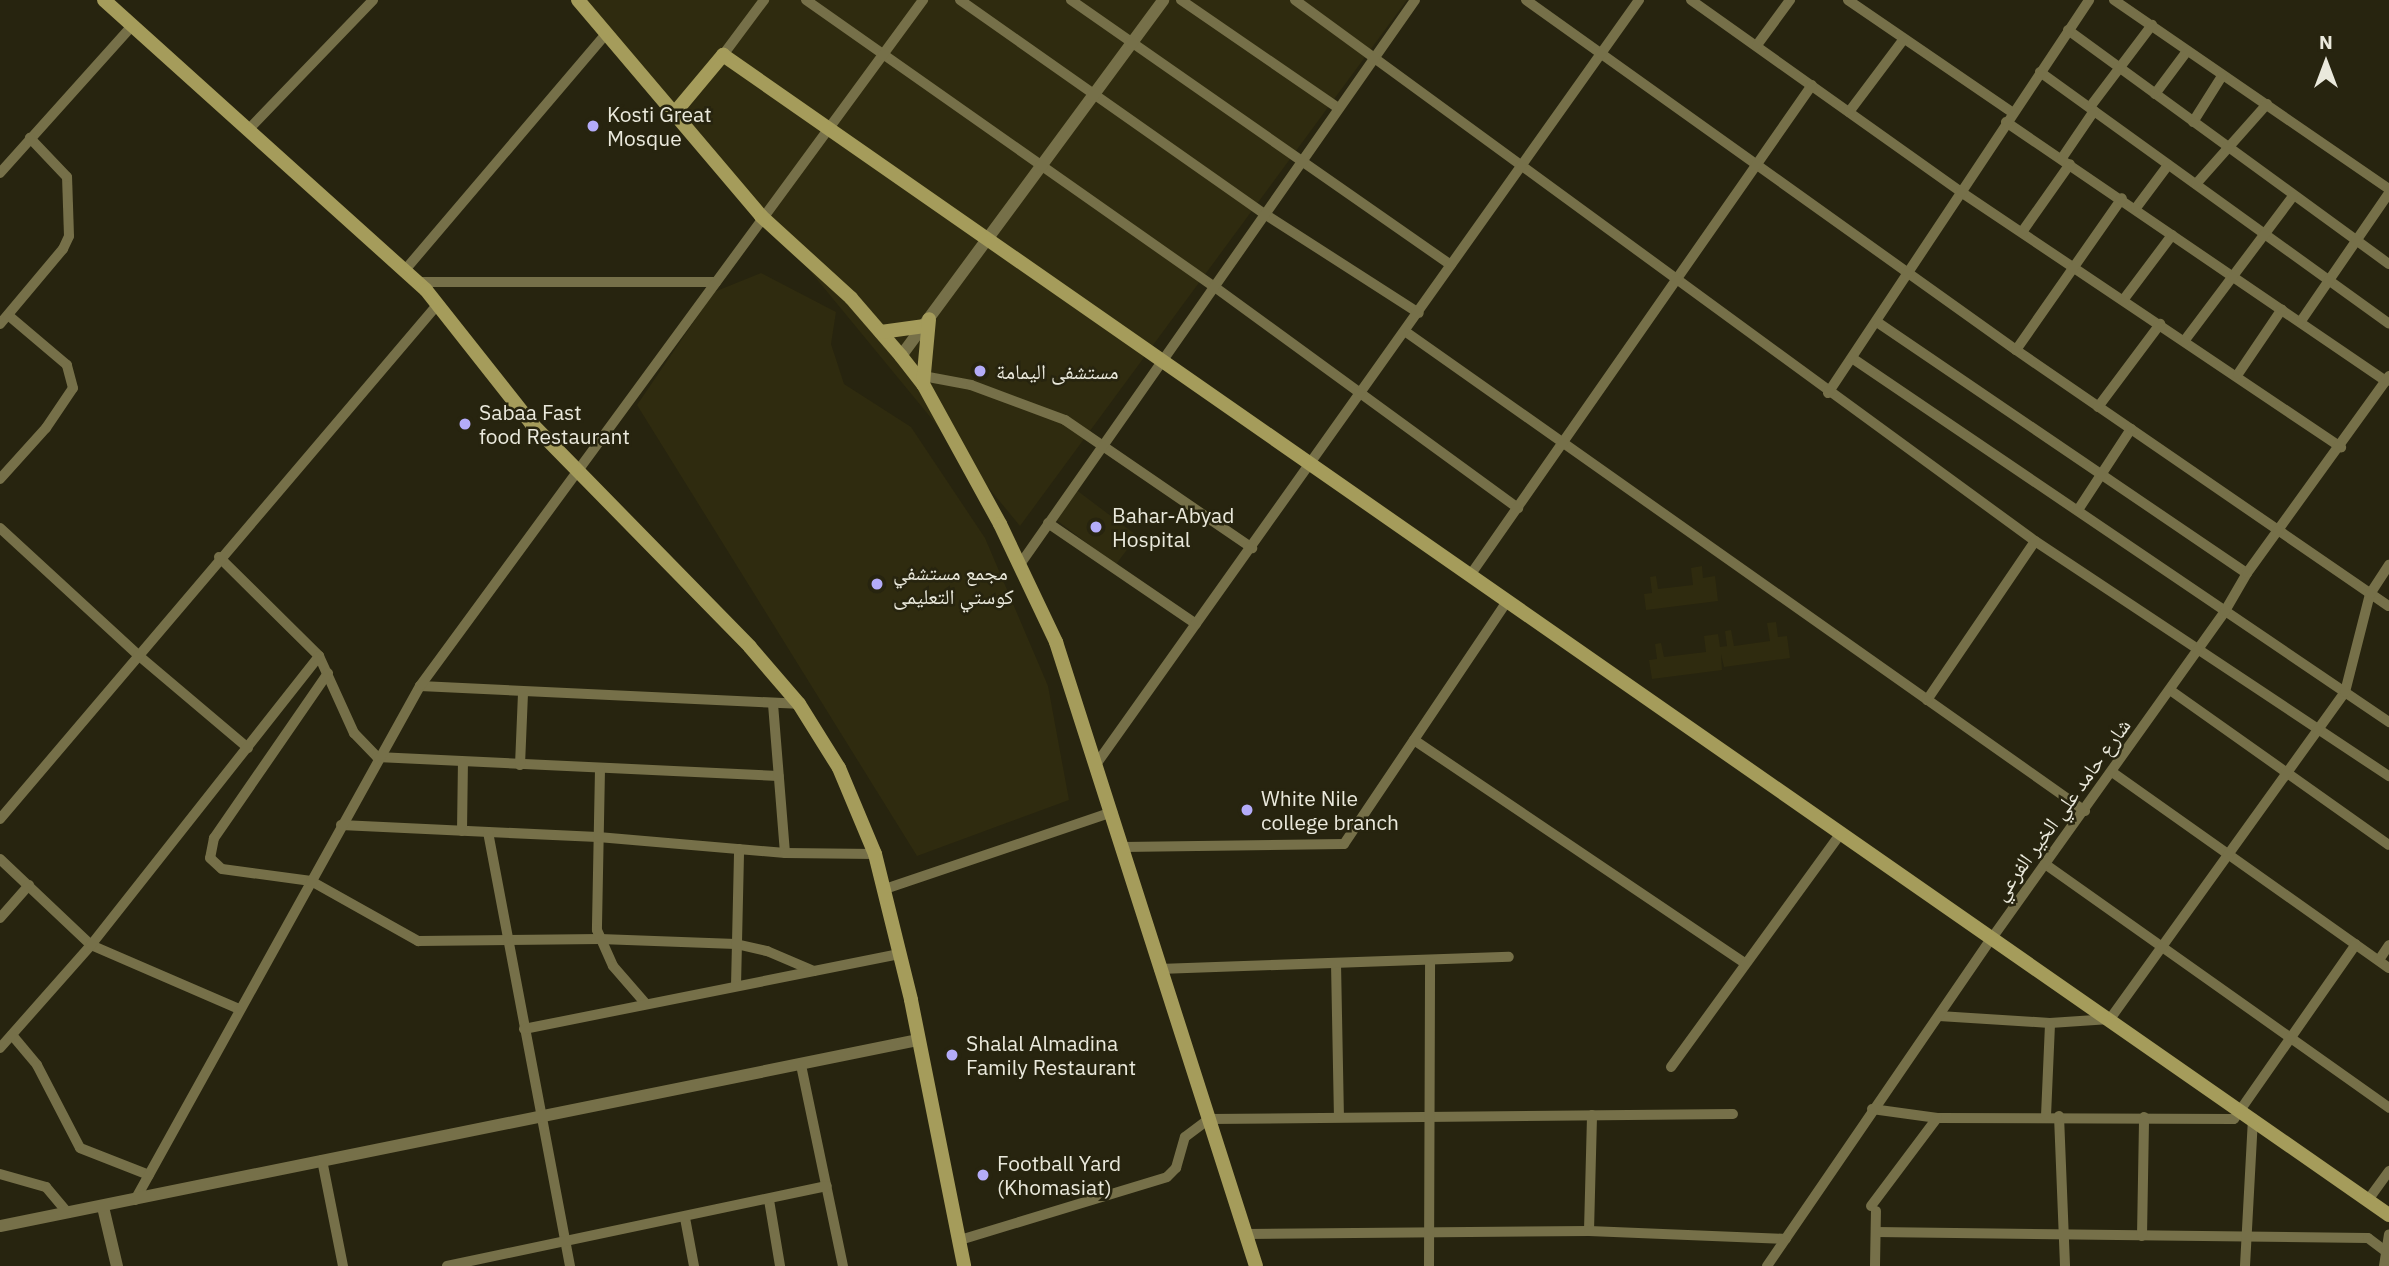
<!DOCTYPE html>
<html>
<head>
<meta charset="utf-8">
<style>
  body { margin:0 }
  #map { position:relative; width:2389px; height:1266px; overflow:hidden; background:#27240f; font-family:"IBM Plex Sans","Noto Naskh Arabic",sans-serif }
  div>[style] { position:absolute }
  .built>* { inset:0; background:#2f2b0f; transform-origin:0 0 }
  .minor>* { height:10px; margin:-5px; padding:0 5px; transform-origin:5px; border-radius:5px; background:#767049 }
  .tertiary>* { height:12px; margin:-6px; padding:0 6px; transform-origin:6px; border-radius:6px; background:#767049 }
  .secondary>* { height:14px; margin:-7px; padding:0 7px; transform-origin:7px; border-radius:7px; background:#a59c5b }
  .dots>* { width:19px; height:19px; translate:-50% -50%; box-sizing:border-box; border:4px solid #27240f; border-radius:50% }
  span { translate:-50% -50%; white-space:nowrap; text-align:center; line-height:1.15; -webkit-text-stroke:5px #27240f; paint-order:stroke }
  .poi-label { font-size:21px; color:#eae9dc }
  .left { translate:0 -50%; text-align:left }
  .street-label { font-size:21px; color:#eae9dc }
  .north { position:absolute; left:2291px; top:28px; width:70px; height:70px; -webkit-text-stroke:5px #27240f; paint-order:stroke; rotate:0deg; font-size:19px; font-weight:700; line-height:28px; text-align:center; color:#eae9dc }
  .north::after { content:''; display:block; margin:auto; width:24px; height:32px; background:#eae9dc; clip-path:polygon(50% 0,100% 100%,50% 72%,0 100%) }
</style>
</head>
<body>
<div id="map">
  <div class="built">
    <div style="clip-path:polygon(587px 0,1407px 0,1020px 526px)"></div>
    <div style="clip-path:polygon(761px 273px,836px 312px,831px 344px,844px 384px,911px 427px,985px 538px,1048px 686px,1069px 800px,917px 856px,637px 405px,714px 292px)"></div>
    <div style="left:1075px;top:489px;width:78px;height:36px;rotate:37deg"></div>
    <div style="clip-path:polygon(1702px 566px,1703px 578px,1715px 576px,1718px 601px,1646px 610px,1644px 594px,1652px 593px,1650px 577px,1656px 576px,1658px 589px,1693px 585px,1691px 568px)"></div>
    <div style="clip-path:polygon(1776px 622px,1778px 637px,1787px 636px,1790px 658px,1724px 667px,1721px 654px,1722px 670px,1652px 679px,1649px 660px,1657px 659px,1655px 644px,1661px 643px,1664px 657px,1706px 652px,1704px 636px,1718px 634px,1720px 647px,1727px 646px,1725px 631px,1731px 630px,1734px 646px,1770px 641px,1767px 623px)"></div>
  </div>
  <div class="minor">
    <div style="left:806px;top:0;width:496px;rotate:35.1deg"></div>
    <div style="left:1212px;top:285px;width:379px;rotate:36.1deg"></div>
    <div style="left:960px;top:0;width:370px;rotate:35.1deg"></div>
    <div style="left:1263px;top:213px;width:185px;rotate:32.7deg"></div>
    <div style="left:1071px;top:0;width:463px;rotate:34.9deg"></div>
    <div style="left:1181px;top:0;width:191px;rotate:34.5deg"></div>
    <div style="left:1295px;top:0;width:917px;rotate:36.17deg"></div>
    <div style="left:2035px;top:541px;width:425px;rotate:33.6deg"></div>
    <div style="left:1526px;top:0;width:602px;rotate:35.54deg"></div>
    <div style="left:2016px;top:350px;width:452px;rotate:34.5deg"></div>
    <div style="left:1691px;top:0;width:331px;rotate:35.4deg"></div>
    <div style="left:1961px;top:192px;width:458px;rotate:33.9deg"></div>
    <div style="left:1848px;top:0;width:200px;rotate:34.4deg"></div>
    <div style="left:2114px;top:0;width:334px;rotate:34.5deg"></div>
    <div style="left:2068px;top:30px;width:397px;rotate:36.1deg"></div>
    <div style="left:1757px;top:45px;width:56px;rotate:-53.7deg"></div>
    <div style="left:723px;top:55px;width:69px;rotate:-53.3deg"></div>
    <div style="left:2040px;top:72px;width:430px;rotate:35.8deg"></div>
    <div style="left:2155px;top:94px;width:54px;rotate:-53.3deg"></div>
    <div style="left:2090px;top:107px;width:103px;rotate:-52.9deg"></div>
    <div style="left:1849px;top:112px;width:90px;rotate:-53.1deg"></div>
    <div style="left:2006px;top:122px;width:460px;rotate:34.3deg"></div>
    <div style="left:2193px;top:122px;width:54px;rotate:-57.8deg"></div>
    <div style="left:249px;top:129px;width:179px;rotate:-46.1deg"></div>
    <div style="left:2062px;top:158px;width:57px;rotate:-55.8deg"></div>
    <div style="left:0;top:173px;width:198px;rotate:-48.1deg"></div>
    <div style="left:2196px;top:184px;width:107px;rotate:-48.4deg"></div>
    <div style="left:2136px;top:208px;width:54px;rotate:-53.3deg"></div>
    <div style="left:2022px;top:232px;width:83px;rotate:-54.8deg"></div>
    <div style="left:405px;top:270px;width:309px;rotate:-49.6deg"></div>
    <div style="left:416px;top:282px;width:300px"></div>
    <div style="left:2124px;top:299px;width:80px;rotate:-53.1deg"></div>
    <div style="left:2301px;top:321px;width:155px;rotate:-55.5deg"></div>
    <div style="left:1877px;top:322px;width:447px;rotate:34.2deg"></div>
    <div style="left:0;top:324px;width:98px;rotate:-50deg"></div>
    <div style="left:63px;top:249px;width:14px;rotate:-65deg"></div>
    <div style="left:69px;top:236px;width:59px;rotate:-91.9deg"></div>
    <div style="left:67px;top:177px;width:54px;rotate:-133.5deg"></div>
    <div style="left:1406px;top:332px;width:831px;rotate:35.2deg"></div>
    <div style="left:2185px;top:340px;width:180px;rotate:-53.1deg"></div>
    <div style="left:2016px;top:350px;width:185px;rotate:-55.1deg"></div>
    <div style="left:1852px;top:358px;width:649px;rotate:34.13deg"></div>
    <div style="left:2238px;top:374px;width:78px;rotate:-55.9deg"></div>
    <div style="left:923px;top:376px;width:49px;rotate:10.6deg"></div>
    <div style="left:971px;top:385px;width:100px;rotate:20.4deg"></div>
    <div style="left:1065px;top:420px;width:227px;rotate:34.4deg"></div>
    <div style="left:1828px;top:393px;width:472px;rotate:-56.4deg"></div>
    <div style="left:2098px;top:407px;width:104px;rotate:-53.2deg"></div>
    <div style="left:0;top:479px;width:69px;rotate:-48deg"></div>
    <div style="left:46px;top:428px;width:48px;rotate:-56deg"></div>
    <div style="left:73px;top:388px;width:24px;rotate:-105deg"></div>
    <div style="left:67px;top:365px;width:77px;rotate:-139.7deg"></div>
    <div style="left:2078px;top:510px;width:97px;rotate:-56.8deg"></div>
    <div style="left:1048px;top:523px;width:179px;rotate:34.3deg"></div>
    <div style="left:0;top:528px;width:188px;rotate:42.6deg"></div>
    <div style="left:138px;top:655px;width:144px;rotate:40.2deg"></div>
    <div style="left:219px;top:557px;width:141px;rotate:44.7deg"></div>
    <div style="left:319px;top:656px;width:85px;rotate:65.6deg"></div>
    <div style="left:354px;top:733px;width:33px;rotate:46deg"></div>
    <div style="left:377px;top:757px;width:402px;rotate:2.7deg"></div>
    <div style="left:1021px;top:563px;width:687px;rotate:-55.01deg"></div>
    <div style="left:1471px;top:574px;width:596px;rotate:-55.11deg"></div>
    <div style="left:328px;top:673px;width:201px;rotate:124.6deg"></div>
    <div style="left:214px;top:838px;width:20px;rotate:101deg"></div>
    <div style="left:210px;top:858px;width:16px;rotate:43deg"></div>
    <div style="left:222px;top:869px;width:90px;rotate:7.7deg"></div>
    <div style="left:311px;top:881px;width:123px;rotate:29.3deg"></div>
    <div style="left:418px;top:941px;width:182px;rotate:-0.6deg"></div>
    <div style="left:600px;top:939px;width:136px;rotate:2.1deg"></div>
    <div style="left:736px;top:944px;width:32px;rotate:13deg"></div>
    <div style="left:767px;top:951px;width:51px;rotate:23.1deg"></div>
    <div style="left:420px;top:686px;width:379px;rotate:2.7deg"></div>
    <div style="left:2170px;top:690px;width:268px;rotate:35.3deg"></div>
    <div style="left:1927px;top:700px;width:192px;rotate:-55.8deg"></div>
    <div style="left:773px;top:704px;width:149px;rotate:85.4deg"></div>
    <div style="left:1414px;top:740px;width:399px;rotate:34deg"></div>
    <div style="left:1097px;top:763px;width:936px;rotate:-54.61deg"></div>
    <div style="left:520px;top:765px;width:72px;rotate:-87.6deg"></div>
    <div style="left:600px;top:769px;width:161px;rotate:91.1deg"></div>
    <div style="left:597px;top:930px;width:39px;rotate:66deg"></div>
    <div style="left:613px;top:966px;width:50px;rotate:49deg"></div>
    <div style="left:2112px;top:772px;width:339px;rotate:35.3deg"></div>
    <div style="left:0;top:819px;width:676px;rotate:-49.62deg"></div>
    <div style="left:341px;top:825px;width:257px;rotate:2.7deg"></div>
    <div style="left:598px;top:837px;width:188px;rotate:4.9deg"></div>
    <div style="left:785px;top:853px;width:90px;rotate:0.6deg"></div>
    <div style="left:462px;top:831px;width:68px;rotate:-89.2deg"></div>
    <div style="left:488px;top:832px;width:442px;rotate:79.3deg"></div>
    <div style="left:1123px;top:847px;width:221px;rotate:-0.8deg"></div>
    <div style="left:1344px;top:844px;width:293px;rotate:-56.1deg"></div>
    <div style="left:0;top:859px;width:125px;rotate:43.4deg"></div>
    <div style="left:91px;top:945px;width:161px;rotate:23.4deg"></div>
    <div style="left:2045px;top:864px;width:422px;rotate:35.3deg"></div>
    <div style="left:885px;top:889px;width:240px;rotate:-18.7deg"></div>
    <div style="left:0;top:918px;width:44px;rotate:-48.7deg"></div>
    <div style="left:2379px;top:960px;width:18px;rotate:-56deg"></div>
    <div style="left:1336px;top:963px;width:154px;rotate:88.9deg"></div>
    <div style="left:1159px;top:969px;width:350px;rotate:-2deg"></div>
    <div style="left:736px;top:986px;width:137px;rotate:-88.7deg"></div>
    <div style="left:1939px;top:1016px;width:111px;rotate:3.6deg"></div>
    <div style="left:2050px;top:1023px;width:60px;rotate:-3.8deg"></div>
    <div style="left:2110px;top:1019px;width:403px;rotate:-54.3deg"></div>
    <div style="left:2345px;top:692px;width:101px;rotate:-75.7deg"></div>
    <div style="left:2370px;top:594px;width:35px;rotate:-57deg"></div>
    <div style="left:524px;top:1029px;width:384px;rotate:-11.3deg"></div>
    <div style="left:12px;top:1035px;width:39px;rotate:50deg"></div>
    <div style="left:37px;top:1065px;width:93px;rotate:62.6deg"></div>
    <div style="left:80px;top:1148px;width:74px;rotate:21.4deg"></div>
    <div style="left:0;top:1048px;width:137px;rotate:-48.5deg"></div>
    <div style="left:91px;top:945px;width:368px;rotate:-51.7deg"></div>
    <div style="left:801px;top:1065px;width:205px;rotate:78.2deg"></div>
    <div style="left:1671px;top:1067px;width:288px;rotate:-54deg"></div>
    <div style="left:1872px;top:1109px;width:66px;rotate:7.9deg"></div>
    <div style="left:1937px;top:1118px;width:297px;rotate:0.2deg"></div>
    <div style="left:2234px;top:1119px;width:213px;rotate:-55.1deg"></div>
    <div style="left:2046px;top:1116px;width:93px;rotate:-87.5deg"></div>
    <div style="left:2059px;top:1116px;width:150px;rotate:87.7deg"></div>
    <div style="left:322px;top:1160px;width:108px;rotate:78.8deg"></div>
    <div style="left:0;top:1174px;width:48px;rotate:15.8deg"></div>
    <div style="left:46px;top:1187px;width:34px;rotate:50deg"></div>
    <div style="left:135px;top:1200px;width:588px;rotate:-60.99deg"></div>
    <div style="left:420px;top:686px;width:851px;rotate:-53.75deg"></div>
    <div style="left:769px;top:1200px;width:67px;rotate:80.5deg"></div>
    <div style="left:2368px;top:1200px;width:36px;rotate:-54deg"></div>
    <div style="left:1871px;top:1206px;width:110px;rotate:-53.1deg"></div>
    <div style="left:685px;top:1218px;width:49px;rotate:79.4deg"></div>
    <div style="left:1589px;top:1231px;width:116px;rotate:-88.5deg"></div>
    <div style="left:1876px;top:1232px;width:492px;rotate:0.7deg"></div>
    <div style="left:2368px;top:1238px;width:20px;rotate:37deg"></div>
    <div style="left:1246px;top:1234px;width:343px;rotate:-0.5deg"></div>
    <div style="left:1589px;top:1231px;width:197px;rotate:2.3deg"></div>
    <div style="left:2142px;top:1236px;width:119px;rotate:-89deg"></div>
    <div style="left:960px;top:1240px;width:216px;rotate:-16.9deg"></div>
    <div style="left:1167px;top:1177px;width:13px;rotate:-45deg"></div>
    <div style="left:1176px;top:1168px;width:32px;rotate:-74deg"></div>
    <div style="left:1185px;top:1137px;width:30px;rotate:-37deg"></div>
    <div style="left:1209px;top:1119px;width:524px;rotate:-0.55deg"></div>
    <div style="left:447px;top:1266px;width:388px;rotate:-11.9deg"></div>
    <div style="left:1429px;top:1266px;width:306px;rotate:-89.8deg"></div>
    <div style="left:1767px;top:1266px;width:398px;rotate:-55.6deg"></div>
    <div style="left:1992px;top:938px;width:402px;rotate:-54.5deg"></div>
    <div style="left:2225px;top:611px;width:44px;rotate:-59.9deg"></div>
    <div style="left:2247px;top:573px;width:243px;rotate:-54.2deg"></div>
    <div style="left:1875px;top:1266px;width:55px;rotate:-89deg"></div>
    <div style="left:2245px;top:1266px;width:148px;rotate:-86.9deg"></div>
    <div style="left:2384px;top:1266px;width:32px;rotate:-81deg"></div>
  </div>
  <div class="tertiary">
    <div style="left:901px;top:356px;width:442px;rotate:-53.6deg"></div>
    <div style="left:103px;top:1207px;width:61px;rotate:76.7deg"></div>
    <div style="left:0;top:1226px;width:937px;rotate:-11.45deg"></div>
  </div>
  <div class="secondary">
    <div style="left:104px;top:0;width:433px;rotate:42deg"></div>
    <div style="left:426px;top:290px;width:169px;rotate:51.7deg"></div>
    <div style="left:531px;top:423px;width:313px;rotate:45.6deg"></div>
    <div style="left:750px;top:647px;width:75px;rotate:49.3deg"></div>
    <div style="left:799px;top:704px;width:75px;rotate:58deg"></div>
    <div style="left:839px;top:768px;width:93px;rotate:67.3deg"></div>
    <div style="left:875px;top:854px;width:150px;rotate:76.1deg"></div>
    <div style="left:911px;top:1000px;width:271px;rotate:78.7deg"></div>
    <div style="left:578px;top:0;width:283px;rotate:49.7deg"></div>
    <div style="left:761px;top:216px;width:122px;rotate:42.3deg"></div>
    <div style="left:851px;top:298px;width:77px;rotate:49.2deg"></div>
    <div style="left:901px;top:356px;width:36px;rotate:52deg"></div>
    <div style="left:923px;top:384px;width:160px;rotate:61.2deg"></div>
    <div style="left:1000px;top:524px;width:131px;rotate:64.6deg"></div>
    <div style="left:1056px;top:642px;width:655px;rotate:72.23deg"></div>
    <div style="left:672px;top:116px;width:80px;rotate:-50.1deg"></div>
    <div style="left:723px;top:55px;width:2030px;rotate:34.85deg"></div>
    <div style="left:881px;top:332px;width:44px;rotate:-7.8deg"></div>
    <div style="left:923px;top:384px;width:65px;rotate:-84.7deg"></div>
  </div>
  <div class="dots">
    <div style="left:593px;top:126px;background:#b4acf9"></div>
    <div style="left:980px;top:371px;background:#b4acf9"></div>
    <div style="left:465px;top:424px;background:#b4acf9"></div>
    <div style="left:1096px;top:527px;background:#b4acf9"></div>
    <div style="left:877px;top:584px;background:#b4acf9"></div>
    <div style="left:1247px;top:810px;background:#b4acf9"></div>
    <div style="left:952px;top:1055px;background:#b4acf9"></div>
    <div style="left:983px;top:1175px;background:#b4acf9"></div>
  </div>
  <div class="poi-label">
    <span class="left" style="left:607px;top:126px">Kosti Great<br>Mosque</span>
    <span class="left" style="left:996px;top:371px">مستشفى اليمامة</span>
    <span class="left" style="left:479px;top:424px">Sabaa Fast<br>food Restaurant</span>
    <span class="left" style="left:1112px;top:527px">Bahar-Abyad<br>Hospital</span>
    <span class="left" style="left:893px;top:584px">مجمع مستشفي<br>كوستي التعليمى</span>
    <span class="left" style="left:1261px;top:810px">White Nile<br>college branch</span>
    <span class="left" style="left:966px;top:1055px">Shalal Almadina<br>Family Restaurant</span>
    <span class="left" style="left:997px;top:1175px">Football Yard<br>(Khomasiat)</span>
  </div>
  <div class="street-label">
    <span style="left:2061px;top:809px;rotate:-54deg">شارع حامد علي الخير الفرعي</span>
  </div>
  <div class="north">N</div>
</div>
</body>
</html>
